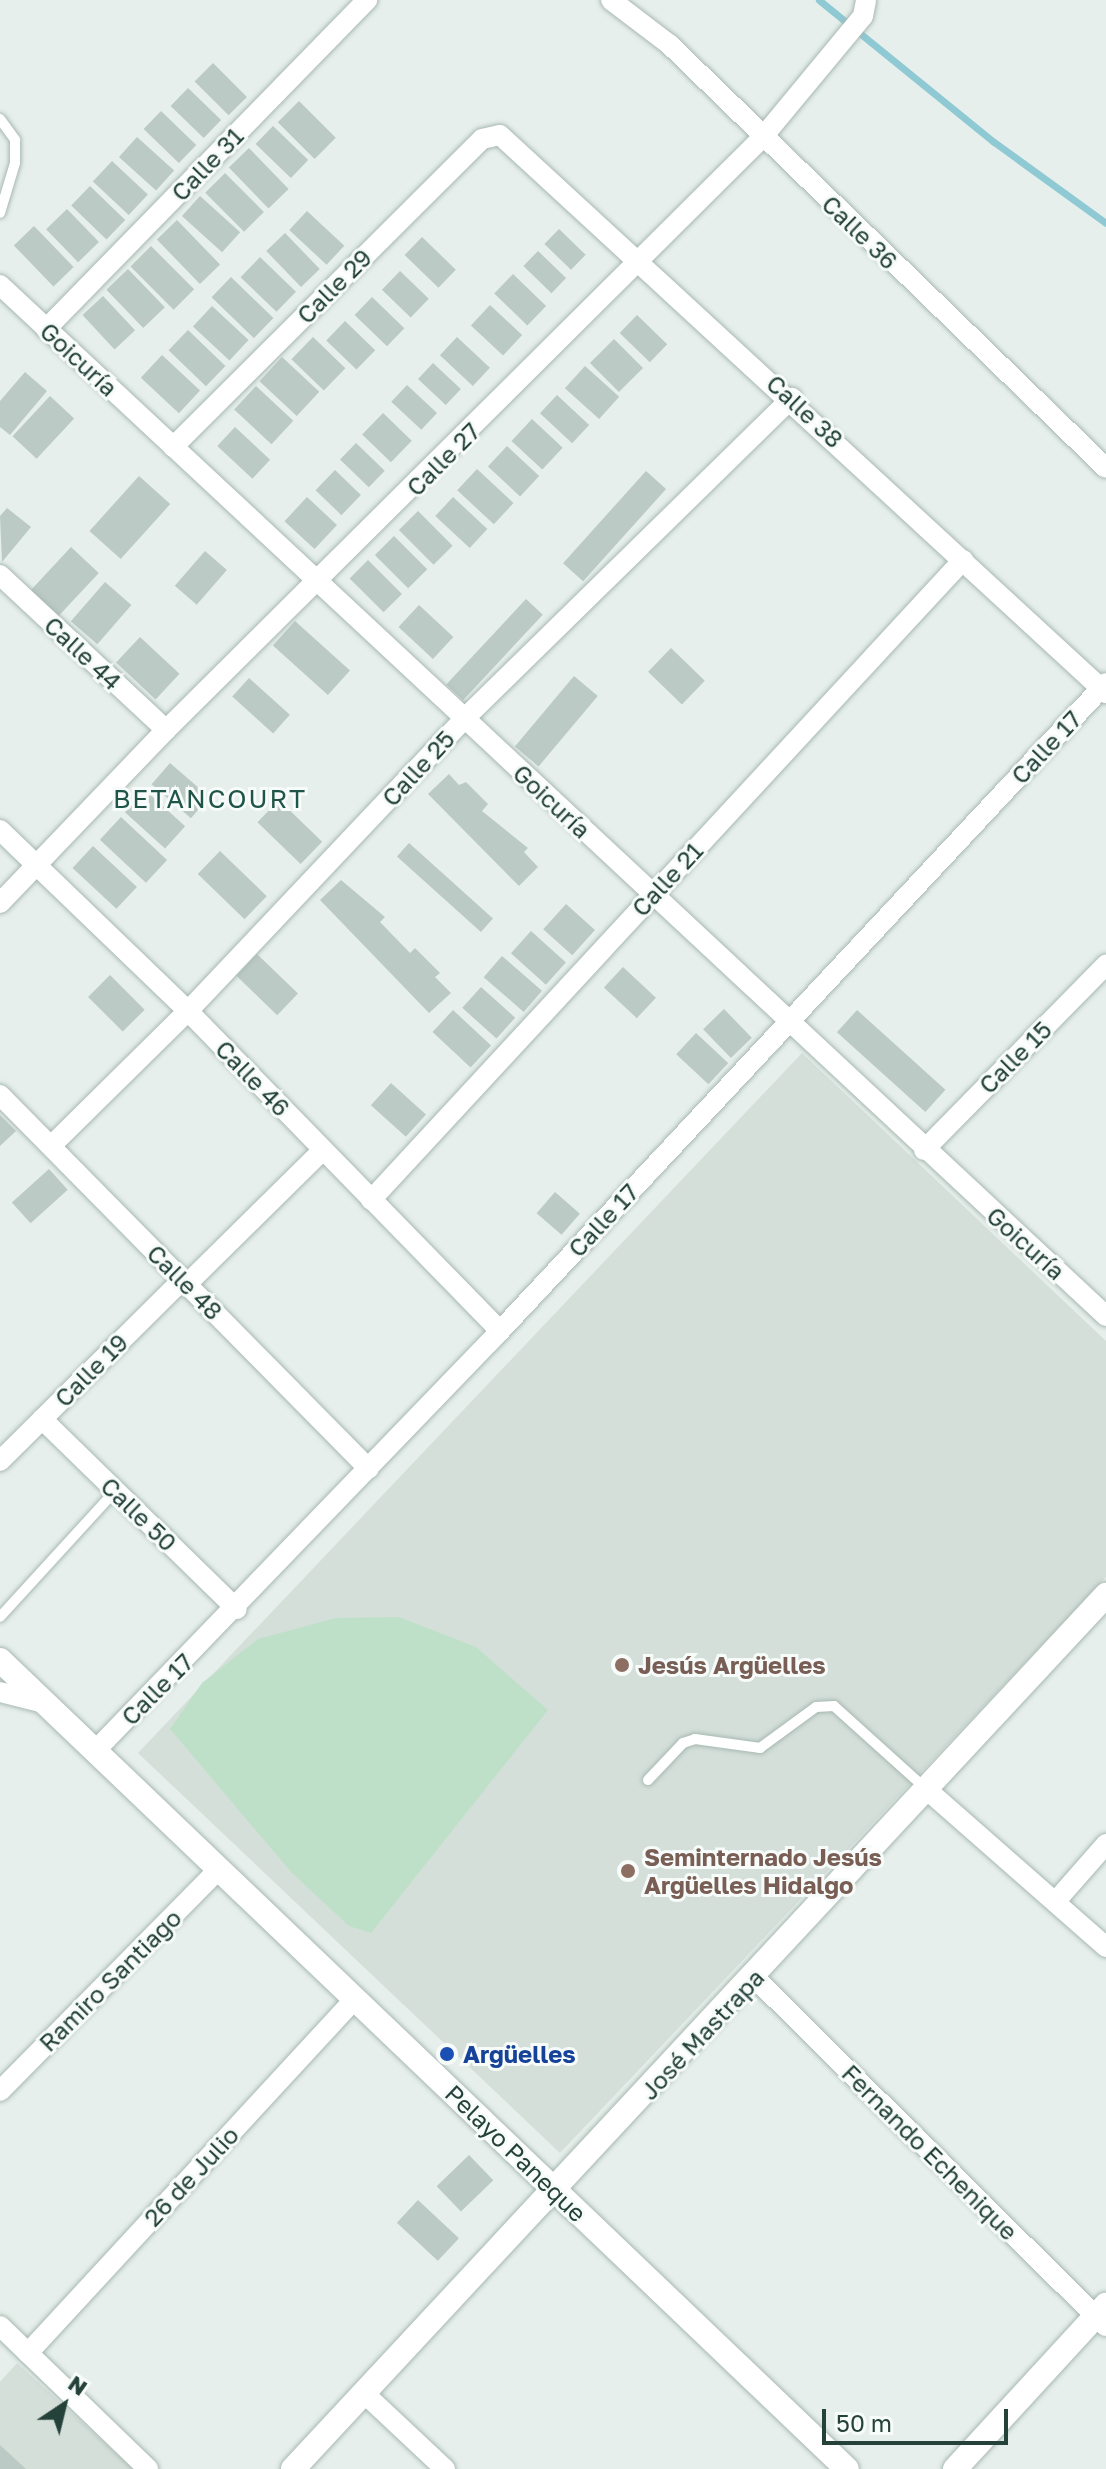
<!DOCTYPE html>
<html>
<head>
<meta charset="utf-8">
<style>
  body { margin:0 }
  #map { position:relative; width:1106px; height:2469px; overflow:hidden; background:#e6efeb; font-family:"Golos Text",sans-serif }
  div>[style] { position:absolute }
  .built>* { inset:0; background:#d4dfda }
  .green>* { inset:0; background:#bfe0c8 }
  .stream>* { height:7px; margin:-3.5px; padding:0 3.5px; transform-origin:3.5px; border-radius:3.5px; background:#8ec9d4 }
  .building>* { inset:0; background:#bbcac4; transform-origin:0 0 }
  .roads { filter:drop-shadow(0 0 2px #a8b8b2) drop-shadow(0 0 2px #a8b8b2) }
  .lane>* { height:10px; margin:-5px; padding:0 5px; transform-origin:5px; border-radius:5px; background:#fff }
  .street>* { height:20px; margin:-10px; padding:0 10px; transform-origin:10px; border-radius:10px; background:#fff }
  .secondary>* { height:24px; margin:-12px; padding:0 12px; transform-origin:12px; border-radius:12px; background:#fff }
  .dots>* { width:22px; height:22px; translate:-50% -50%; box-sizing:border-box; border:4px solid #f7fbf9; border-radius:50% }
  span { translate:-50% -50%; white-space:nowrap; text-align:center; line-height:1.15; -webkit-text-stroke:6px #f7fbf9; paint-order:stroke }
  .street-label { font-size:24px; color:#24423a }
  .education-label { font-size:24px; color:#785e54; font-weight:700 }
  .left { translate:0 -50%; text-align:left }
  .transit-label { font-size:24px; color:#164399; font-weight:700 }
  .neighbourhood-label { font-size:26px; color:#1f5548; letter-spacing:2px }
  .north { position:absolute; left:24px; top:2365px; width:80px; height:80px; -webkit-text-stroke:6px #f7fbf9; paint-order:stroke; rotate:35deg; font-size:22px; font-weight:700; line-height:32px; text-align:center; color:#24423a }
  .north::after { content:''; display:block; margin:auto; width:28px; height:36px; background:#24423a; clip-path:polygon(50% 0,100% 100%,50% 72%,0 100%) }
  .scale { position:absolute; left:822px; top:2409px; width:186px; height:36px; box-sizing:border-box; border:4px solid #24423a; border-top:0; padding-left:10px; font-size:24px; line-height:28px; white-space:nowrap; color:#24423a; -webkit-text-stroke:6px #f7fbf9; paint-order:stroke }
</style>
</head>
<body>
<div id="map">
  <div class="built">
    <div style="clip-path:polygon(802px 1053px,1106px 1341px,1106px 1577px,560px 2153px,138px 1753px)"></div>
    <div style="clip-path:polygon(17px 2363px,133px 2469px,0 2469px,0 2382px)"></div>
  </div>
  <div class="green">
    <div style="clip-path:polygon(399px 1617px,476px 1647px,548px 1710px,371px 1933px,349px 1926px,291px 1872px,170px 1729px,202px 1683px,258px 1639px,336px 1618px)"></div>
  </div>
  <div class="stream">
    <div style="left:819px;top:0;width:225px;rotate:39.1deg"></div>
    <div style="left:994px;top:142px;width:138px;rotate:35.9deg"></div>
  </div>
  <div class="building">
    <div style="left:213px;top:63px;width:48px;height:26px;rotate:45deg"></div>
    <div style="left:188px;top:88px;width:46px;height:25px;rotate:44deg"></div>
    <div style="left:299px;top:101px;width:52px;height:30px;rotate:45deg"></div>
    <div style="left:161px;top:111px;width:49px;height:25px;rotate:44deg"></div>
    <div style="left:273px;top:126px;width:49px;height:25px;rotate:44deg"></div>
    <div style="left:137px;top:137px;width:50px;height:27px;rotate:42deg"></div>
    <div style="left:249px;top:148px;width:57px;height:28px;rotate:46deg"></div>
    <div style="left:112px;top:161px;width:49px;height:28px;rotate:43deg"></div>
    <div style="left:225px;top:173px;width:55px;height:28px;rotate:45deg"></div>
    <div style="left:90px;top:186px;width:49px;height:27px;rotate:44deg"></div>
    <div style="left:200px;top:196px;width:54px;height:27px;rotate:42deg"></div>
    <div style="left:67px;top:209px;width:46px;height:29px;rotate:46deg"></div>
    <div style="left:307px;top:211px;width:51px;height:26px;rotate:43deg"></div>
    <div style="left:177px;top:220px;width:62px;height:28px;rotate:46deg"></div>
    <div style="left:34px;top:226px;width:57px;height:28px;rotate:46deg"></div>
    <div style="left:559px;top:229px;width:37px;height:21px;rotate:44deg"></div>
    <div style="left:285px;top:233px;width:50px;height:26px;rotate:46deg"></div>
    <div style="left:422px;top:237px;width:47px;height:25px;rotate:44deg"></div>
    <div style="left:151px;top:246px;width:61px;height:29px;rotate:45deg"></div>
    <div style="left:538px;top:251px;width:39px;height:21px;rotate:44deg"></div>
    <div style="left:260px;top:257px;width:50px;height:28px;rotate:44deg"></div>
    <div style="left:128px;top:269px;width:53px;height:30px;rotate:46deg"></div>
    <div style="left:400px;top:271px;width:40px;height:26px;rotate:44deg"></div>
    <div style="left:513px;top:274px;width:46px;height:27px;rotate:44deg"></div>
    <div style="left:231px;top:277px;width:59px;height:28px;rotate:44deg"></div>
    <div style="left:103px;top:296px;width:47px;height:28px;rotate:47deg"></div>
    <div style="left:372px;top:297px;width:45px;height:25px;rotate:44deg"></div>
    <div style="left:490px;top:305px;width:44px;height:28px;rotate:43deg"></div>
    <div style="left:212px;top:306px;width:50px;height:28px;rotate:43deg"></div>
    <div style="left:637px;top:315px;width:42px;height:25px;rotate:44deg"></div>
    <div style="left:345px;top:321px;width:42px;height:27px;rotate:44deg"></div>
    <div style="left:188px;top:330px;width:52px;height:28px;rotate:44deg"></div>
    <div style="left:313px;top:337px;width:45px;height:31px;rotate:44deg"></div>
    <div style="left:457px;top:337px;width:45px;height:25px;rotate:43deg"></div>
    <div style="left:614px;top:339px;width:41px;height:34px;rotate:45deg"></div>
    <div style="left:162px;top:355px;width:52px;height:31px;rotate:43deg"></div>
    <div style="left:282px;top:357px;width:51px;height:33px;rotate:43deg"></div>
    <div style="left:433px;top:363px;width:38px;height:22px;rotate:43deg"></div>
    <div style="left:585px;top:366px;width:46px;height:30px;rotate:42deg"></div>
    <div style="clip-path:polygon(25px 372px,47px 391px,10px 435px,0 427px,0 401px)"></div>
    <div style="left:407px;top:385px;width:41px;height:23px;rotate:43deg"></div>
    <div style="left:256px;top:386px;width:51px;height:32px;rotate:43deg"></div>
    <div style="left:557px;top:395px;width:44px;height:25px;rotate:43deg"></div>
    <div style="left:50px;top:396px;width:33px;height:55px;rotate:43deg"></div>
    <div style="left:383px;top:413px;width:40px;height:30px;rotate:44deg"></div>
    <div style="left:532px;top:419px;width:42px;height:30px;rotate:43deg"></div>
    <div style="left:235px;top:427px;width:48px;height:26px;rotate:43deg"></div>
    <div style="left:356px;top:443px;width:40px;height:23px;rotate:44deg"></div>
    <div style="left:507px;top:446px;width:44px;height:28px;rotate:43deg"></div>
    <div style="left:477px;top:469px;width:50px;height:29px;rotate:43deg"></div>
    <div style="left:335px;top:470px;width:36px;height:28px;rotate:44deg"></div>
    <div style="left:646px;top:471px;width:27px;height:124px;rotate:42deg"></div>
    <div style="left:139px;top:476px;width:42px;height:74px;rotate:42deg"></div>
    <div style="left:307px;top:497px;width:41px;height:33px;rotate:43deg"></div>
    <div style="left:453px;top:497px;width:47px;height:26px;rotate:43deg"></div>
    <div style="clip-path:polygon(7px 508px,31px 527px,2px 562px,0 516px)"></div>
    <div style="left:418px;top:511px;width:49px;height:27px;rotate:45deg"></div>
    <div style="left:394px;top:536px;width:47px;height:27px;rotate:45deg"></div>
    <div style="left:71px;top:547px;width:38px;height:59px;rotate:43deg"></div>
    <div style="left:205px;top:551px;width:29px;height:46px;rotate:41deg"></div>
    <div style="left:368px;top:560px;width:48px;height:26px;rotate:45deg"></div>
    <div style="left:105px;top:582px;width:35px;height:52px;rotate:41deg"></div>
    <div style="left:526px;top:599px;width:23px;height:117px;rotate:43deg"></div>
    <div style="left:419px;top:605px;width:47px;height:30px;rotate:43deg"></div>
    <div style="left:295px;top:621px;width:74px;height:33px;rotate:42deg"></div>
    <div style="left:140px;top:637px;width:54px;height:35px;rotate:43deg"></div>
    <div style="left:671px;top:648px;width:47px;height:33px;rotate:44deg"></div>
    <div style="left:574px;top:676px;width:31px;height:92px;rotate:40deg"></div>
    <div style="left:249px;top:678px;width:55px;height:25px;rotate:42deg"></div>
    <div style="left:170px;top:763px;width:52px;height:28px;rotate:41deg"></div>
    <div style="clip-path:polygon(449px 774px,459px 785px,466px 782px,488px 804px,482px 811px,528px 848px,524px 852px,538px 867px,519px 886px,428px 794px)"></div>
    <div style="left:145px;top:790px;width:54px;height:30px;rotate:42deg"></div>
    <div style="left:279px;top:800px;width:60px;height:31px;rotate:44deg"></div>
    <div style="left:121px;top:817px;width:63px;height:31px;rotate:43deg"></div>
    <div style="left:409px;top:843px;width:113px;height:18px;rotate:42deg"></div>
    <div style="left:93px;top:846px;width:60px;height:30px;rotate:43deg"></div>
    <div style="left:220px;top:851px;width:65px;height:32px;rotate:44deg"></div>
    <div style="clip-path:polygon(341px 880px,385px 917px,380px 922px,410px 953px,415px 948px,440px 973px,435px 977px,451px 993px,429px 1013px,320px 900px)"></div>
    <div style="left:566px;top:904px;width:39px;height:34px;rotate:42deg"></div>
    <div style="left:531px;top:931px;width:47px;height:30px;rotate:42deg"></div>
    <div style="left:257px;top:954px;width:57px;height:30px;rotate:44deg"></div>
    <div style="left:502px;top:956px;width:53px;height:28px;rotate:41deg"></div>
    <div style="left:623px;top:967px;width:45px;height:28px;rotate:43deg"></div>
    <div style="left:110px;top:975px;width:49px;height:31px;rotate:45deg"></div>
    <div style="left:481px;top:987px;width:46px;height:28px;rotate:42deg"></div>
    <div style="left:724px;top:1009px;width:40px;height:29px;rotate:46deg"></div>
    <div style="left:453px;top:1010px;width:52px;height:30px;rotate:43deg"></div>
    <div style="left:857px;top:1010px;width:119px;height:30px;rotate:42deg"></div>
    <div style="left:696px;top:1033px;width:44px;height:29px;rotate:43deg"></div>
    <div style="left:391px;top:1083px;width:47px;height:30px;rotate:42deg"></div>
    <div style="clip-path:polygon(0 1115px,16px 1131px,0 1146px)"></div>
    <div style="left:49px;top:1169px;width:28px;height:50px;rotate:48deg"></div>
    <div style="left:555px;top:1192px;width:33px;height:28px;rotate:41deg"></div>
    <div style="left:469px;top:2155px;width:35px;height:45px;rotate:46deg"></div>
    <div style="left:418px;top:2200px;width:56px;height:31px;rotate:43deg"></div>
    <div style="clip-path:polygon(0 2445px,26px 2469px,0 2469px)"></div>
  </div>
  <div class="roads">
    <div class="lane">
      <div style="left:0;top:119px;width:26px;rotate:54deg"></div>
      <div style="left:15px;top:140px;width:23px;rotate:90deg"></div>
      <div style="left:15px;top:163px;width:52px;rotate:106.7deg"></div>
      <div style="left:0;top:1617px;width:171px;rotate:-47.6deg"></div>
      <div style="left:648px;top:1780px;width:51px;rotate:-46.6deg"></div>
      <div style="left:683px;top:1743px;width:13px;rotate:-18deg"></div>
      <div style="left:695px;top:1739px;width:66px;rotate:7.9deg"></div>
      <div style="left:760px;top:1748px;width:69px;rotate:-36.2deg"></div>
      <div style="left:816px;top:1707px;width:18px;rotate:-3deg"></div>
      <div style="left:834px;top:1706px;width:122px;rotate:42deg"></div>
    </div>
    <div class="street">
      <div style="left:611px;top:0;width:74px;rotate:37.3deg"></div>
      <div style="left:670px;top:45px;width:607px;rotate:44.13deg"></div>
      <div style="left:0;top:285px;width:1512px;rotate:42.99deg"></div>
      <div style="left:46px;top:329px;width:460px;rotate:-45.7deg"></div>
      <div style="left:173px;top:447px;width:436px;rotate:-44.9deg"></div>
      <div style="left:482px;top:139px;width:18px;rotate:-13deg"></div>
      <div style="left:500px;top:135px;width:824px;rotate:42.64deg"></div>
      <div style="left:0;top:575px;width:227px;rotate:43deg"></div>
      <div style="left:0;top:830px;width:261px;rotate:43.9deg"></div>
      <div style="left:188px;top:1011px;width:447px;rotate:45.7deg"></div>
      <div style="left:0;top:903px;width:240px;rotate:-46.2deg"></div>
      <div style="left:166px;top:730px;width:840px;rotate:-44.81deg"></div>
      <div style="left:762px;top:138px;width:158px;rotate:-50.4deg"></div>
      <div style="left:863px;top:16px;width:16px;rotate:-79deg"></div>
      <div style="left:0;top:1095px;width:525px;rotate:45.39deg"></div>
      <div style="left:52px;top:1145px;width:191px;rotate:-44.6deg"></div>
      <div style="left:188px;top:1011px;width:402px;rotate:-46.6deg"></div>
      <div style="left:464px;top:719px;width:459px;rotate:-44.4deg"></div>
      <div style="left:924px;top:1150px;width:260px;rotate:-45.5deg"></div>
      <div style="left:371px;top:1200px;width:872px;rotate:-47.23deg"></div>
      <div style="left:187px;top:1284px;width:191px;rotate:-44.6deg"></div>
      <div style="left:42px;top:1419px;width:272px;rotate:44.3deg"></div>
      <div style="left:0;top:1461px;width:257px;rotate:-44.8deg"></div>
      <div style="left:0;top:1692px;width:45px;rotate:14deg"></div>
      <div style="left:95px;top:1751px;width:583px;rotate:-46.04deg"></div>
      <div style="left:500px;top:1331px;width:887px;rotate:-46.92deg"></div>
      <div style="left:925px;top:1788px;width:241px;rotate:41.3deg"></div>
      <div style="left:1056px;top:1901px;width:76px;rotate:-48.7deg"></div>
      <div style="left:755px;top:1978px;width:494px;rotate:44.8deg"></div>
      <div style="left:0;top:2091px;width:312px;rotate:-45.4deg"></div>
      <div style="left:0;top:2326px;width:206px;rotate:44deg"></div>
      <div style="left:28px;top:2353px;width:482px;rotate:-47.3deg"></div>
      <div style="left:365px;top:2394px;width:110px;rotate:43.2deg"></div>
    </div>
    <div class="secondary">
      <div style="left:0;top:1660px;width:1171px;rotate:43.69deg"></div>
      <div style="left:293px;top:2469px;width:1194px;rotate:-47.07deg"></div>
      <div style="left:955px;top:2469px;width:223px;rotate:-47.4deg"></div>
    </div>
  </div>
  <div class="dots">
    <div style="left:622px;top:1665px;background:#8d6e63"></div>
    <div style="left:628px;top:1871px;background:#8d6e63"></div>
    <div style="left:447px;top:2054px;background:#1a4fb4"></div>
  </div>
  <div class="street-label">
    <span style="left:207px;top:164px;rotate:-46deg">Calle 31</span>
    <span style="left:860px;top:232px;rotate:44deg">Calle 36</span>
    <span style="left:334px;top:286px;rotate:-45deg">Calle 29</span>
    <span style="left:79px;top:359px;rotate:43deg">Goicuría</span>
    <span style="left:805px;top:411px;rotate:43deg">Calle 38</span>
    <span style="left:443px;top:459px;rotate:-45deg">Calle 27</span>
    <span style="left:83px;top:653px;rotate:43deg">Calle 44</span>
    <span style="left:1046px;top:747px;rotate:-47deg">Calle 17</span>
    <span style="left:418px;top:768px;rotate:-47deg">Calle 25</span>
    <span style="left:552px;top:801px;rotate:43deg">Goicuría</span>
    <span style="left:667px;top:879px;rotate:-47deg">Calle 21</span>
    <span style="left:1015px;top:1057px;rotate:-45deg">Calle 15</span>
    <span style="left:253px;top:1078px;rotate:46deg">Calle 46</span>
    <span style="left:603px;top:1220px;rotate:-47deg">Calle 17</span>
    <span style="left:1026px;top:1243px;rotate:42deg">Goicuría</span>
    <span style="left:185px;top:1282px;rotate:45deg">Calle 48</span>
    <span style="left:91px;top:1370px;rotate:-45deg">Calle 19</span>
    <span style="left:139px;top:1514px;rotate:44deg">Calle 50</span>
    <span style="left:157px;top:1689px;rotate:-45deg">Calle 17</span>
    <span style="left:110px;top:1980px;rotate:-45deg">Ramiro Santiago</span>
    <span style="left:702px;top:2034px;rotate:-47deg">José Mastrapa</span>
    <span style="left:930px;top:2152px;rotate:45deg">Fernando Echenique</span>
    <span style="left:516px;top:2153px;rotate:44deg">Pelayo Paneque</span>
    <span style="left:191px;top:2176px;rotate:-47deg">26 de Julio</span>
  </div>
  <div class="education-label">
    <span class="left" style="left:638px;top:1665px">Jesús Argüelles</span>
    <span class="left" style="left:644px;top:1871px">Seminternado Jesús<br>Argüelles Hidalgo</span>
  </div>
  <div class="transit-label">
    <span class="left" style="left:463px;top:2054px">Argüelles</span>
  </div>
  <div class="neighbourhood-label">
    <span style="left:210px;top:799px">BETANCOURT</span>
  </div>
  <div class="north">N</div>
  <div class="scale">50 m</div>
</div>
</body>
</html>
